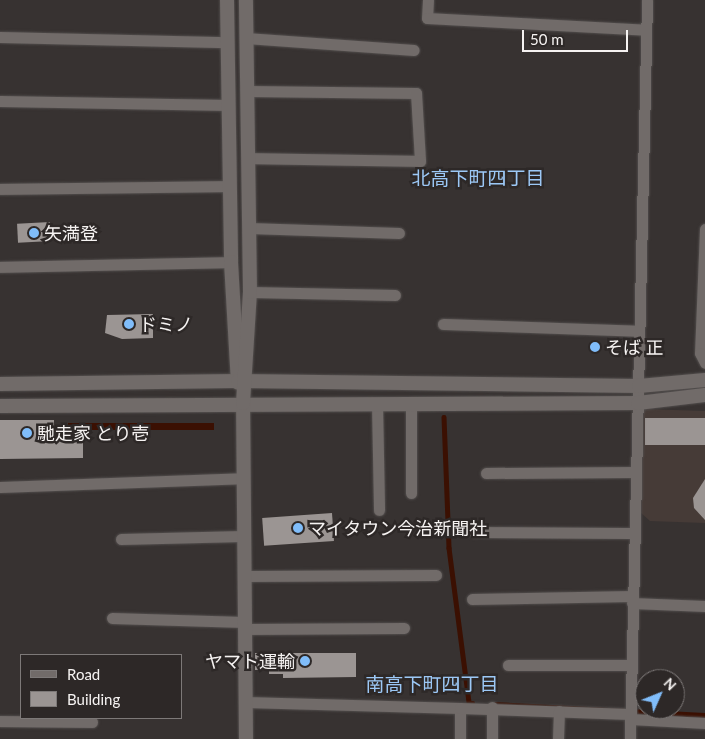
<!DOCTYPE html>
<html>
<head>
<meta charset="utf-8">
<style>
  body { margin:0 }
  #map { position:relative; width:705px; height:739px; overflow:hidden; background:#373231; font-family:Lato,"Noto Sans JP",sans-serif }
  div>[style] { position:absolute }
  .built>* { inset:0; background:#463b37 }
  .water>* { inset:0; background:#3b1002; transform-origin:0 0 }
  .stream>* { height:4.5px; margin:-2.25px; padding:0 2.25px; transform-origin:2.25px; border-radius:2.25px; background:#3b1002 }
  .building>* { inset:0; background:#9b9593; transform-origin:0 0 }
  .roads { filter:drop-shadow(0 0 1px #524e4d) drop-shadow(0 0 1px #524e4d) }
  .minor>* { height:11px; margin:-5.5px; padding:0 5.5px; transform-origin:5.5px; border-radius:5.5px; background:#716b69 }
  .tertiary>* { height:14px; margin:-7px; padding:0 7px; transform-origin:7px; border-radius:7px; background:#716b69 }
  .dots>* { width:14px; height:14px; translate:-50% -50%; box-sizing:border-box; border:2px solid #2d2827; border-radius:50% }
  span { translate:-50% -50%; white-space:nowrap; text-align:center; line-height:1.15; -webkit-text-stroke:5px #2d2827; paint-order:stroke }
  .poi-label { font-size:18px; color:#f6f3f2 }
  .left { translate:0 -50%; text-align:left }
  .right { translate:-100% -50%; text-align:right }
  .neighbourhood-label { font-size:19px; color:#9cc8f6 }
  .legend { position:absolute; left:20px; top:654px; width:162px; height:65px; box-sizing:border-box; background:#2d2827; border:1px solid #7d7978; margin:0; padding:6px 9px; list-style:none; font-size:15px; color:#f6f3f2 }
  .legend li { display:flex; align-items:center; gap:10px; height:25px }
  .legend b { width:25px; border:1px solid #7d7978 }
  .north { position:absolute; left:635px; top:669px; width:50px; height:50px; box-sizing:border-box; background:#2d2827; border:1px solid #7d7978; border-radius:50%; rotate:46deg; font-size:14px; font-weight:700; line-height:20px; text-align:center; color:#f6f3f2 }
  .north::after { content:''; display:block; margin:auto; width:18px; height:22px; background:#80bdfa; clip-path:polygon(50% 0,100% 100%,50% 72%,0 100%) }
  .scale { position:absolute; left:522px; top:30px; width:106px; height:22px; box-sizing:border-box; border:2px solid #f6f3f2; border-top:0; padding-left:6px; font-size:15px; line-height:18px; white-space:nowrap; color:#f6f3f2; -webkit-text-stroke:4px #2d2827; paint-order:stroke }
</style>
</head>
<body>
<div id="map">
  <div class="built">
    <div style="clip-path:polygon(643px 409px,705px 411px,705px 523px,650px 521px,641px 513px)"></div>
  </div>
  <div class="water">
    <div style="left:68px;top:423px;width:146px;height:7px"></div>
  </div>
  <div class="stream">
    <div style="left:444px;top:417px;width:131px;rotate:87.8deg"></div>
    <div style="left:449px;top:548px;width:156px;rotate:82.6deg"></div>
    <div style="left:469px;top:703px;width:4px"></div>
    <div style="left:495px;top:704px;width:210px;rotate:3deg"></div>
  </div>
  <div class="building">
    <div style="left:50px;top:222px;width:19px;height:33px;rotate:87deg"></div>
    <div style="clip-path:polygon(153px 314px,153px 338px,122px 339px,105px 333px,107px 315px)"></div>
    <div style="left:645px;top:418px;width:60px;height:27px"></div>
    <div style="clip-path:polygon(0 420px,54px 420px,54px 440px,83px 440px,83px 458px,0 459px)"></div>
    <div style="clip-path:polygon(705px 479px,705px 520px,694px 508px,693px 498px)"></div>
    <div style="left:332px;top:513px;width:28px;height:70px;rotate:86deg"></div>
    <div style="clip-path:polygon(255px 653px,356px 653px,356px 677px,283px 678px,283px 674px,269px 674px,269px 670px,255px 670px)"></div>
  </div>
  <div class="roads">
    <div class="minor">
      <div style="left:428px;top:0;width:18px;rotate:93deg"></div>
      <div style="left:427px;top:18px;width:219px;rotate:3.1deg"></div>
      <div style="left:0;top:37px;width:228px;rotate:1.3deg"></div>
      <div style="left:246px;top:38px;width:168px;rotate:4.1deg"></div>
      <div style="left:247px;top:91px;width:169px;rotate:0.7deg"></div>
      <div style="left:416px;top:93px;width:68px;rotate:86.6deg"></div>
      <div style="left:420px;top:161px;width:172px;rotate:-179deg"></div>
      <div style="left:0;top:101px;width:229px;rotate:1deg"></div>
      <div style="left:0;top:189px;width:230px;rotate:-0.7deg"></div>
      <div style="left:249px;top:228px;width:150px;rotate:1.9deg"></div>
      <div style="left:705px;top:229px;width:124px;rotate:92.3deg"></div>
      <div style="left:700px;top:353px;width:11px;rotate:63deg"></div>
      <div style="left:0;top:267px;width:231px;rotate:-1.2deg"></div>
      <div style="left:250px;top:292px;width:145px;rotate:1.2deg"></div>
      <div style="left:443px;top:324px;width:196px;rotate:2deg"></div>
      <div style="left:377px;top:403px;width:107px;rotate:88.9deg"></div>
      <div style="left:486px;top:473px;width:149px;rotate:-0.4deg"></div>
      <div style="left:0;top:487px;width:242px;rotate:-2.1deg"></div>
      <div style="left:411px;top:493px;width:88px;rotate:-90deg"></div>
      <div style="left:474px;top:532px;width:160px;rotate:0.4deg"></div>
      <div style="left:121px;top:539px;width:122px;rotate:-1.4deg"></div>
      <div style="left:244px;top:576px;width:192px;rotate:-0.3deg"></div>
      <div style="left:472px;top:599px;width:160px;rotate:-1.1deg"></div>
      <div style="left:632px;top:603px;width:73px;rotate:2.4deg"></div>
      <div style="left:112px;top:618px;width:132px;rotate:1.7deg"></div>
      <div style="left:244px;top:629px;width:160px;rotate:-0.4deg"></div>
      <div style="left:508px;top:665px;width:123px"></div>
      <div style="left:245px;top:702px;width:215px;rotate:1.6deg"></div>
      <div style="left:460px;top:708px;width:31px;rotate:90deg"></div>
      <div style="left:460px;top:708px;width:170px;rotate:2deg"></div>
      <div style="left:630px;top:719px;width:75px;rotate:3.1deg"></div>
      <div style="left:0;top:721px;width:92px;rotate:0.6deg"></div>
      <div style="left:492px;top:739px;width:32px;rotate:-90deg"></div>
      <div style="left:558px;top:739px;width:28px;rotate:-88deg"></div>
      <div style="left:630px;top:739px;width:739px;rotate:-88.68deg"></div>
    </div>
    <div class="tertiary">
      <div style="left:227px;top:0;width:262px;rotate:89.1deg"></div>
      <div style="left:231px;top:262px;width:121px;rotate:86.7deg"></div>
      <div style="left:0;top:384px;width:238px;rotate:-0.7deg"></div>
      <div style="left:238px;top:381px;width:401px;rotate:0.7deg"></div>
      <div style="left:639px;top:386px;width:66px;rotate:-5.2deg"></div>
      <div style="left:0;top:406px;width:638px;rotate:-0.27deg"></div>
      <div style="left:638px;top:403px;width:67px;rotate:-6.8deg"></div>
      <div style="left:246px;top:739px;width:336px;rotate:-90.5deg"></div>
      <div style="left:243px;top:403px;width:111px;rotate:-86.4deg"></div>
      <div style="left:250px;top:292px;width:292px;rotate:-90.8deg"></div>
    </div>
  </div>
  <div class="dots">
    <div style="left:34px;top:233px;background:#80bdfa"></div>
    <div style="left:129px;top:324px;background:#80bdfa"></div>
    <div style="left:595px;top:347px;background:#80bdfa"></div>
    <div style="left:27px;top:433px;background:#80bdfa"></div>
    <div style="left:298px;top:528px;background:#80bdfa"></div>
    <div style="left:305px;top:661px;background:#80bdfa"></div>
  </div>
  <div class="poi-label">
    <span class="left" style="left:44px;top:233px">矢満登</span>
    <span class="left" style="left:139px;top:324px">ドミノ</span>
    <span class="left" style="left:605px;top:347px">そば 正</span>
    <span class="left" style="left:37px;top:433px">馳走家 とり壱</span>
    <span class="left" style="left:308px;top:528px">マイタウン今治新聞社</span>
    <span class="right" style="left:295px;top:661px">ヤマト運輸</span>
  </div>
  <div class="neighbourhood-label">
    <span style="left:478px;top:178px">北高下町四丁目</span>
    <span style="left:432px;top:684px">南高下町四丁目</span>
  </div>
  <ul class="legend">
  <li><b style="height:6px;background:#716b69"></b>Road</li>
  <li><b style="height:14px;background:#9b9593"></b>Building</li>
  </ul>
  <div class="north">N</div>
  <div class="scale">50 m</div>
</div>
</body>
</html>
